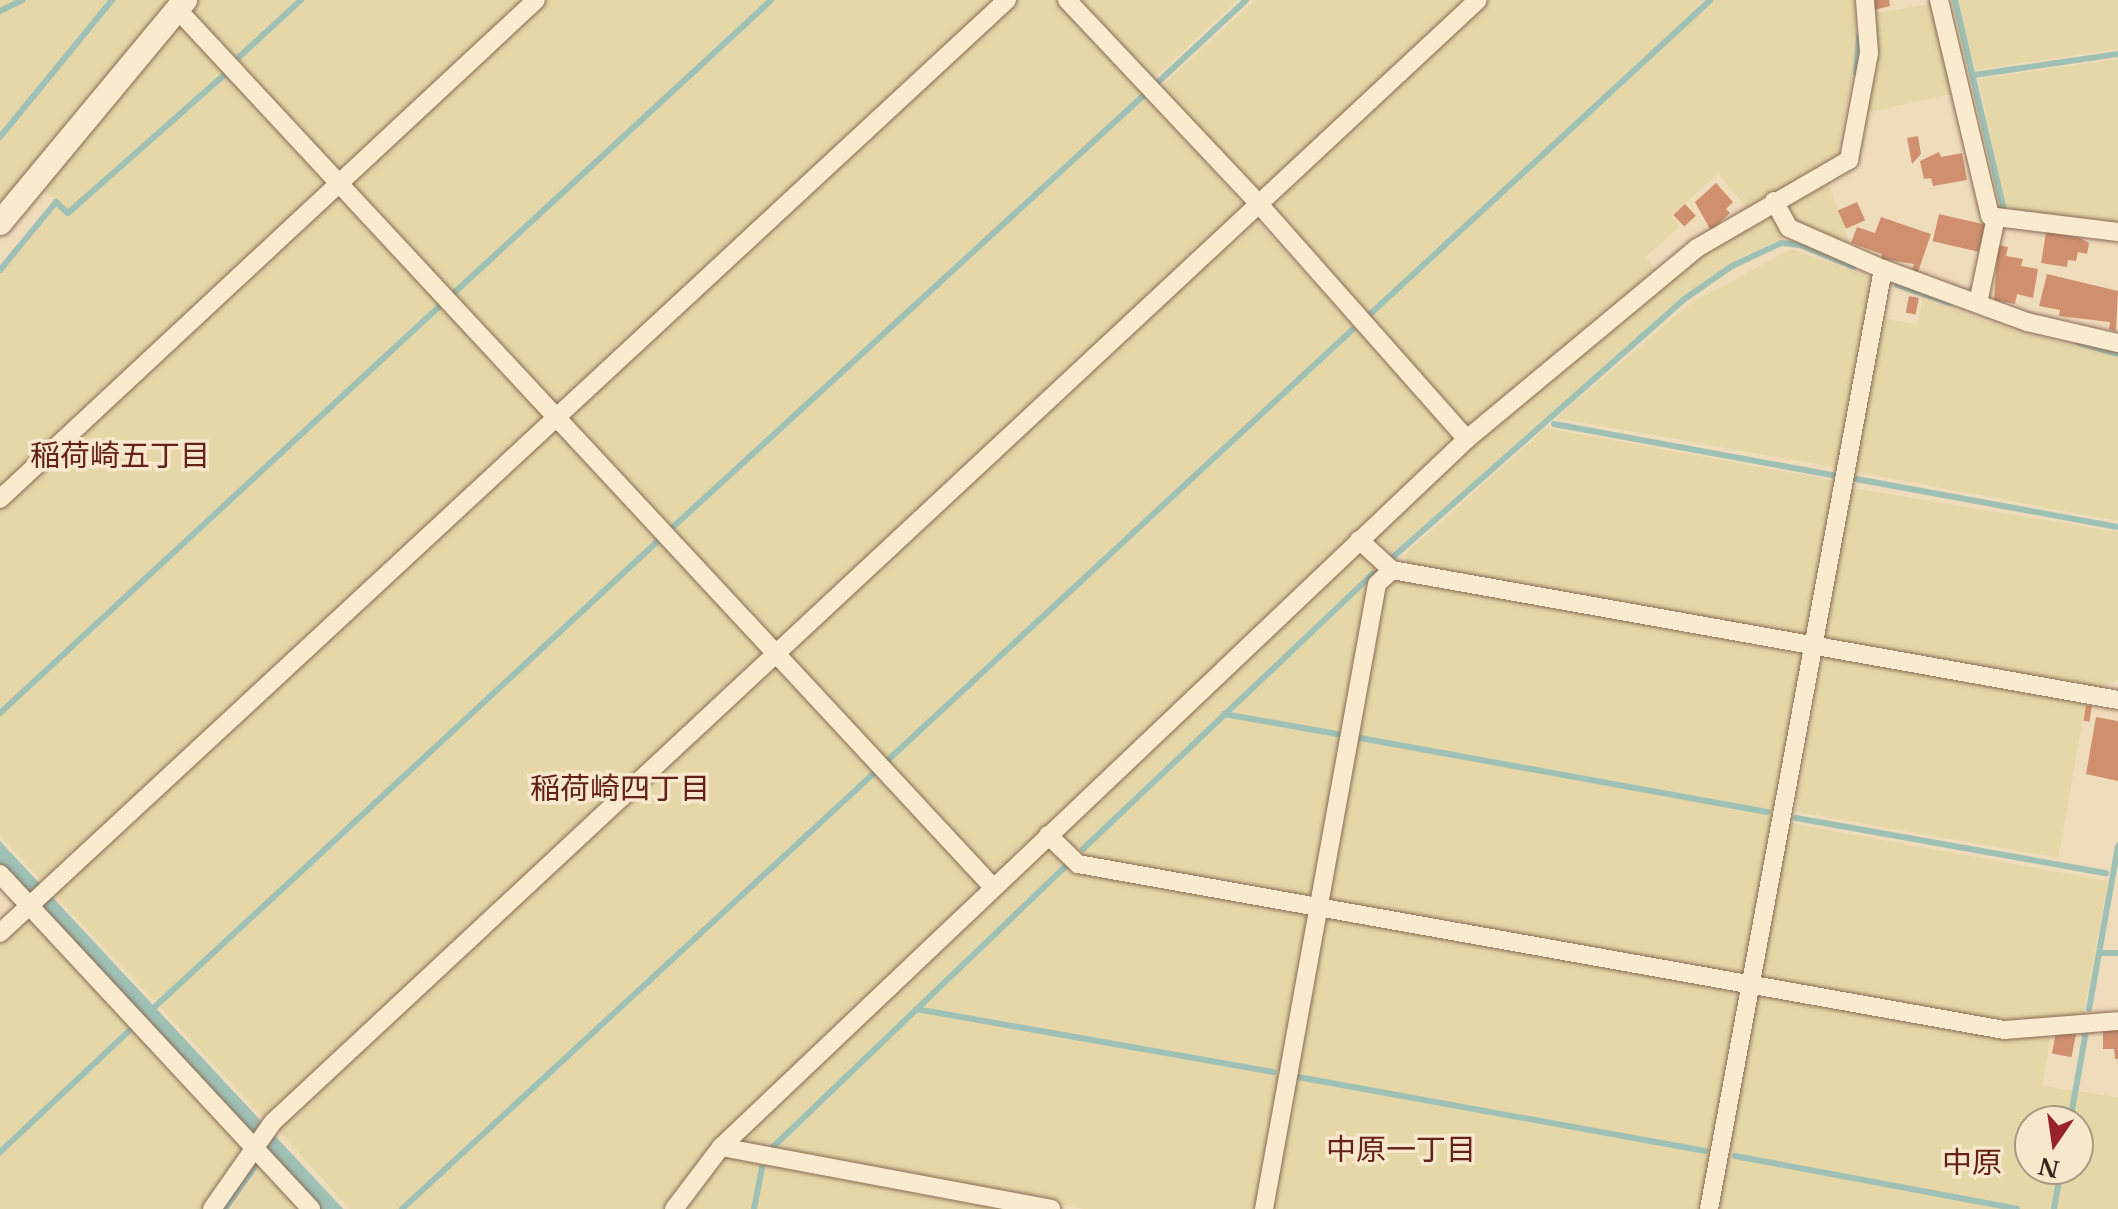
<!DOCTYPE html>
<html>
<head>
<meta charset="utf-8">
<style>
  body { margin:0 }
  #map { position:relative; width:2118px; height:1209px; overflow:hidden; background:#efdcbb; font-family:"Libre Baskerville","Noto Sans JP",serif }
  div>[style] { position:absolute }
  .farmland>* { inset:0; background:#e5d7a8; transform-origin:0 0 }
  .water>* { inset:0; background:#9fc0b4; transform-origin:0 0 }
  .stream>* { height:6px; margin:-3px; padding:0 3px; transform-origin:3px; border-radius:3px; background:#9fc0b4 }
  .building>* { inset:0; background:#d0906f; transform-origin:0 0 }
  .roads { filter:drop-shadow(0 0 2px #876b54) drop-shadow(0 0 2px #876b54) }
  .street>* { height:18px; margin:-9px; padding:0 9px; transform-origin:9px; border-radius:9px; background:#faeace }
  .secondary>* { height:24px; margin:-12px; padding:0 12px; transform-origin:12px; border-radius:12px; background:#faeace }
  span { translate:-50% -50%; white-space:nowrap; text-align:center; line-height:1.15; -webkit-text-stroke:7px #f7e7cb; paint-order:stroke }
  .neighbourhood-label { font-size:30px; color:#642218 }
  .north { position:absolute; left:2014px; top:1105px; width:80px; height:80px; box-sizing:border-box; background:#f7e7cb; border:2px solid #a99984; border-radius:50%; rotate:193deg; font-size:22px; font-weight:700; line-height:32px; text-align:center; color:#35251a }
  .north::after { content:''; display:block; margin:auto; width:28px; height:36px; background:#98222b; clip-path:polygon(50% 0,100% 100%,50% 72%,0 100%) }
</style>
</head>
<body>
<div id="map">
  <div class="farmland">
    <div style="clip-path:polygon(0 0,171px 0,0 207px)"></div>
    <div style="clip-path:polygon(200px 0,528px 0,342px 173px,190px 12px)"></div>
    <div style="clip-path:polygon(544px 0,995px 0,557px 405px,348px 185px)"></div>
    <div style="clip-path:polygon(1015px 0,1057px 0,1245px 206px,775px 642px,567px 421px,569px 415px)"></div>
    <div style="clip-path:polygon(1072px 0,1238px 0,1150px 82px)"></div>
    <div style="clip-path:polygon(1255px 0,1465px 0,1262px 189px,1252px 190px,1157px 90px)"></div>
    <div style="clip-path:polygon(1484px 0,1855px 0,1856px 51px,1836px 159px,1748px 209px,1718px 174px,1671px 215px,1679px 227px,1646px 257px,1656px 270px,1471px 430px,1463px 429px,1270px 211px,1270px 201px)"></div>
    <div style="clip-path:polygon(1958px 0,2118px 0,2118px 49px,1975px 70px)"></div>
    <div style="clip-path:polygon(1936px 3px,1956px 93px,1865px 113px,1874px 13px)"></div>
    <div style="clip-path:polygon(183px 20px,329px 185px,0 491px,0 275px,59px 204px,44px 190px)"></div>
    <div style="clip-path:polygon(2118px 59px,2118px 228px,2007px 214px,1978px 79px)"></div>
    <div style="clip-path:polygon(1826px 178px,1850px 244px,1795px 222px,1786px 206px)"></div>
    <div style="clip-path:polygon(342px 191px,545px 418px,47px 880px,41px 880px,0 836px,0 504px)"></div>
    <div style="clip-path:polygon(1773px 212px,1789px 235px,1730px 263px,1681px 299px,1387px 558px,1373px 545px,1372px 534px,1633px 305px,1698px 254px)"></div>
    <div style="clip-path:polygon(1255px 219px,1456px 436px,1455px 445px,995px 877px,783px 654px)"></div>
    <div style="clip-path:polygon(1791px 249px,1872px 278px,1839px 468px,1556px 418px,1690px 304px)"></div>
    <div style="clip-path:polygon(1923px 299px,2021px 333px,2118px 356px,2118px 521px,1855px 472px,1884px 318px,1917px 325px)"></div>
    <div style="clip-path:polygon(556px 427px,762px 646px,761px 654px,266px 1120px,53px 893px)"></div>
    <div style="clip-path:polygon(1546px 428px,1837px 481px,1809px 642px,1407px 565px,1405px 554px)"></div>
    <div style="clip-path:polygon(1852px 488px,2118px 532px,2118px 680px,2097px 688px,1823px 643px)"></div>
    <div style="clip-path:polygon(1359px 547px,1383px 570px,1313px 896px,1309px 900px,1080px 860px,1057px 834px)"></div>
    <div style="clip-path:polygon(1401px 578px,1803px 655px,1745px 975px,1324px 903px,1380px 591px)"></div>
    <div style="left:1823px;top:655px;width:267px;height:159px;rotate:10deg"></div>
    <div style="clip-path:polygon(771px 661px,980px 881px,978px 893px,668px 1209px,350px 1209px,276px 1128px)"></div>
    <div style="clip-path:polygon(1789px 823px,2108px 881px,2083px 1016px,2018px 1026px,1761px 978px)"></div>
    <div style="clip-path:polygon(1049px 842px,1077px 868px,1309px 911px,1259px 1209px,1084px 1209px,736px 1144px)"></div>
    <div style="clip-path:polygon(1320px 914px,1743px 991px,1702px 1209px,1268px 1209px)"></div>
    <div style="clip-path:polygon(29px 915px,245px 1148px,206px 1209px,0 1209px,0 942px)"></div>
    <div style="clip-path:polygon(evenodd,1757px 994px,2053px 1027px,2042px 1086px,2118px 1097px,2118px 1209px,1718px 1209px,1757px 994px,2030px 1121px,2078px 1121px,2078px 1169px,2030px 1169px,2030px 1121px)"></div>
    <div style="clip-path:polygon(724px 1156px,1020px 1209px,679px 1209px)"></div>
    <div style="clip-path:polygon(263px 1163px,305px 1209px,231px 1209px)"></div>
  </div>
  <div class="water">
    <div style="left:0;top:841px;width:503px;height:18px;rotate:47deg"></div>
  </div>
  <div class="stream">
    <div style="left:1955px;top:0;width:212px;rotate:76.9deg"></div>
    <div style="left:0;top:11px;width:25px;rotate:-26deg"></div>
    <div style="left:239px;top:57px;width:84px;rotate:-42.6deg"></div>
    <div style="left:1856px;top:73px;width:37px;rotate:-85deg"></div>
    <div style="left:1974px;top:75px;width:146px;rotate:-8.3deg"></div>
    <div style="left:1155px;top:85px;width:125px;rotate:-43deg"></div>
    <div style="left:0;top:137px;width:177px;rotate:-50.7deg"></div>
    <div style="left:0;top:270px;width:88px;rotate:-50.5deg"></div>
    <div style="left:56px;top:202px;width:16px;rotate:43deg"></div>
    <div style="left:68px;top:213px;width:211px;rotate:-41.5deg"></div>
    <div style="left:1897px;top:285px;width:56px;rotate:18.8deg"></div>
    <div style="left:455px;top:292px;width:430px;rotate:-42.7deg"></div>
    <div style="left:1368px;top:316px;width:466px;rotate:-42.7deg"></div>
    <div style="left:2079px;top:343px;width:41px;rotate:15.8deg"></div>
    <div style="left:1554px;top:424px;width:284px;rotate:10.4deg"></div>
    <div style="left:1856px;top:479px;width:266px;rotate:10.4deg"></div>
    <div style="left:673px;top:527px;width:638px;rotate:-42.52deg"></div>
    <div style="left:1393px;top:557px;width:387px;rotate:-41.5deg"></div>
    <div style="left:1683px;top:300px;width:60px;rotate:-34.8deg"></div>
    <div style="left:1732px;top:266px;width:54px;rotate:-25.1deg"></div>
    <div style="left:1781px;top:243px;width:19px;rotate:6deg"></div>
    <div style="left:1800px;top:245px;width:58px;rotate:22.2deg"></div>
    <div style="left:0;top:713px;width:604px;rotate:-42.78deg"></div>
    <div style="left:1224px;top:714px;width:115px;rotate:10deg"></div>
    <div style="left:1360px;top:738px;width:414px;rotate:10.3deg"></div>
    <div style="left:888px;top:760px;width:633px;rotate:-42.82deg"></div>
    <div style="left:1796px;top:818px;width:315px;rotate:10.1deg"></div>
    <div style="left:1083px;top:849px;width:400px;rotate:-43.5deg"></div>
    <div style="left:2101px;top:953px;width:17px"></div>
    <div style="left:916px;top:1009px;width:363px;rotate:10deg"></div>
    <div style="left:2089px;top:1009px;width:166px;rotate:-79.9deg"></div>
    <div style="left:145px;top:1016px;width:699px;rotate:-42.8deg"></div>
    <div style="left:1298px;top:1077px;width:414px;rotate:10.3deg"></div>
    <div style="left:2070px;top:1121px;width:91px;rotate:-79.9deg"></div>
    <div style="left:774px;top:1146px;width:405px;rotate:-43.8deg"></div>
    <div style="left:0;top:1152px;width:177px;rotate:-43.2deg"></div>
    <div style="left:1735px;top:1156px;width:287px;rotate:10.6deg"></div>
    <div style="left:225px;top:1209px;width:59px;rotate:-54.7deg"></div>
    <div style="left:402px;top:1209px;width:641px;rotate:-42.72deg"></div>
    <div style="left:754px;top:1209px;width:42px;rotate:-79deg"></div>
    <div style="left:2054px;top:1209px;width:41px;rotate:-80.1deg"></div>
  </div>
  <div class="building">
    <div style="clip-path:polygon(1872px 0,1889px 0,1890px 6px,1874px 10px)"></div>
    <div style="clip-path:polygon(1918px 136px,1921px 154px,1912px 164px,1907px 138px)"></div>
    <div style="clip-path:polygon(1939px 152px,1941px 157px,1962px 153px,1967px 180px,1933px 186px,1931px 178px,1924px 179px,1920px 161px)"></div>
    <div style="clip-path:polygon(1716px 183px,1733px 202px,1726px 209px,1730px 213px,1711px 231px,1695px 202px)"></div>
    <div style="left:1857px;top:202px;width:20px;height:21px;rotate:66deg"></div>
    <div style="left:1685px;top:204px;width:16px;height:16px;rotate:47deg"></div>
    <div style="left:1939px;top:214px;width:47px;height:28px;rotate:13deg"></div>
    <div style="clip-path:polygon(1881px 217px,1931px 234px,1918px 272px,1912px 270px,1914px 264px,1881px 259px,1882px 254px,1851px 243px,1857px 227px,1875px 233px)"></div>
    <div style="clip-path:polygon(2046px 232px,2080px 238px,2089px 243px,2087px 254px,2078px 252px,2076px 261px,2068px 260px,2067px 267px,2041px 263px)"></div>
    <div style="clip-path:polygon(1998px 245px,2008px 247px,2006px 256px,2023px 259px,2021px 266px,2038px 269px,2033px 298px,2017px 294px,2015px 304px,1994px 300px)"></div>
    <div style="clip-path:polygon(2047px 274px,2118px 291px,2116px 331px,2109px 329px,2110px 322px,2059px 316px,2060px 310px,2039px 306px)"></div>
    <div style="left:1909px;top:296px;width:10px;height:17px;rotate:11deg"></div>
    <div style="left:2086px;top:705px;width:6px;height:16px;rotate:9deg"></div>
    <div style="clip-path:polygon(2096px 717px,2118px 721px,2118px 781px,2086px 774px)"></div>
    <div style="clip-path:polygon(2118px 1025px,2118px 1059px,2115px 1059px,2114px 1049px,2103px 1049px,2103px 1026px)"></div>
    <div style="left:2057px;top:1027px;width:20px;height:27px;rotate:11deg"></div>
  </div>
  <div class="roads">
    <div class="street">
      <div style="left:1067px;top:0;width:279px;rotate:46.7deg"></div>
      <div style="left:1258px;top:203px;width:315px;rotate:48.5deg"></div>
      <div style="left:1939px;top:0;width:222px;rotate:76.7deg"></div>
      <div style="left:1990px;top:216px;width:6px;rotate:9deg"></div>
      <div style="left:1996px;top:217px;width:88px;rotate:101.8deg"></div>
      <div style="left:177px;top:9px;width:1199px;rotate:47.1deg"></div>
      <div style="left:1774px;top:201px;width:31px;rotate:61deg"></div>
      <div style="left:1789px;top:228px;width:103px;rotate:23.6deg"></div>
      <div style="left:1883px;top:269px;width:153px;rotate:20.2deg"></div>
      <div style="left:2027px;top:322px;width:93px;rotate:13deg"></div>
      <div style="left:1996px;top:217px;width:123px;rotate:7deg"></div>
      <div style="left:0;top:499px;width:732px;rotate:-42.95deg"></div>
      <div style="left:1359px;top:540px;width:45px;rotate:42.3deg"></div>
      <div style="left:1392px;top:570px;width:738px;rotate:10.15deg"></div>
      <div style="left:1048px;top:835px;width:42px;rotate:44deg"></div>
      <div style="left:1078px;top:864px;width:941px;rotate:10.16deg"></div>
      <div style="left:2004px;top:1030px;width:114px;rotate:-4.5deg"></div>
      <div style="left:0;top:874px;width:457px;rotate:47.1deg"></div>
      <div style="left:0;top:933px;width:1373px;rotate:-42.82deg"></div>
      <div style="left:721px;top:1147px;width:336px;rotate:10.6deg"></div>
      <div style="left:212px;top:1209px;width:106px;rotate:-55deg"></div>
      <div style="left:273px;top:1122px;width:1646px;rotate:-42.96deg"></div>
      <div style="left:674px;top:1209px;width:78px;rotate:-52.8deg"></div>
      <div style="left:721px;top:1147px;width:1028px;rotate:-43.5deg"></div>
      <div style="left:1467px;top:439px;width:299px;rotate:-39.7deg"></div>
      <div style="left:1697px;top:248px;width:176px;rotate:-30.1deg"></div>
      <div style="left:1849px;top:160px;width:109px;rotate:-79.4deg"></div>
      <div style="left:1869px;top:53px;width:53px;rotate:-94.3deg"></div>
      <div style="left:1264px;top:1209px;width:635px;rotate:-79.75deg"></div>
      <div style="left:1377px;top:584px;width:21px;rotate:-43deg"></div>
      <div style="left:1709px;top:1209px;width:956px;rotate:-79.51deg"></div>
    </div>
    <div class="secondary">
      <div style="left:0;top:223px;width:290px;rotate:-50.3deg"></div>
    </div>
  </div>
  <div class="neighbourhood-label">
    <span style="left:120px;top:456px">稲荷崎五丁目</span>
    <span style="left:620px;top:789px">稲荷崎四丁目</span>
    <span style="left:1401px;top:1150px">中原一丁目</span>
    <span style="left:1972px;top:1163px">中原</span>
  </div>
  <div class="north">N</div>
</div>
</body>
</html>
